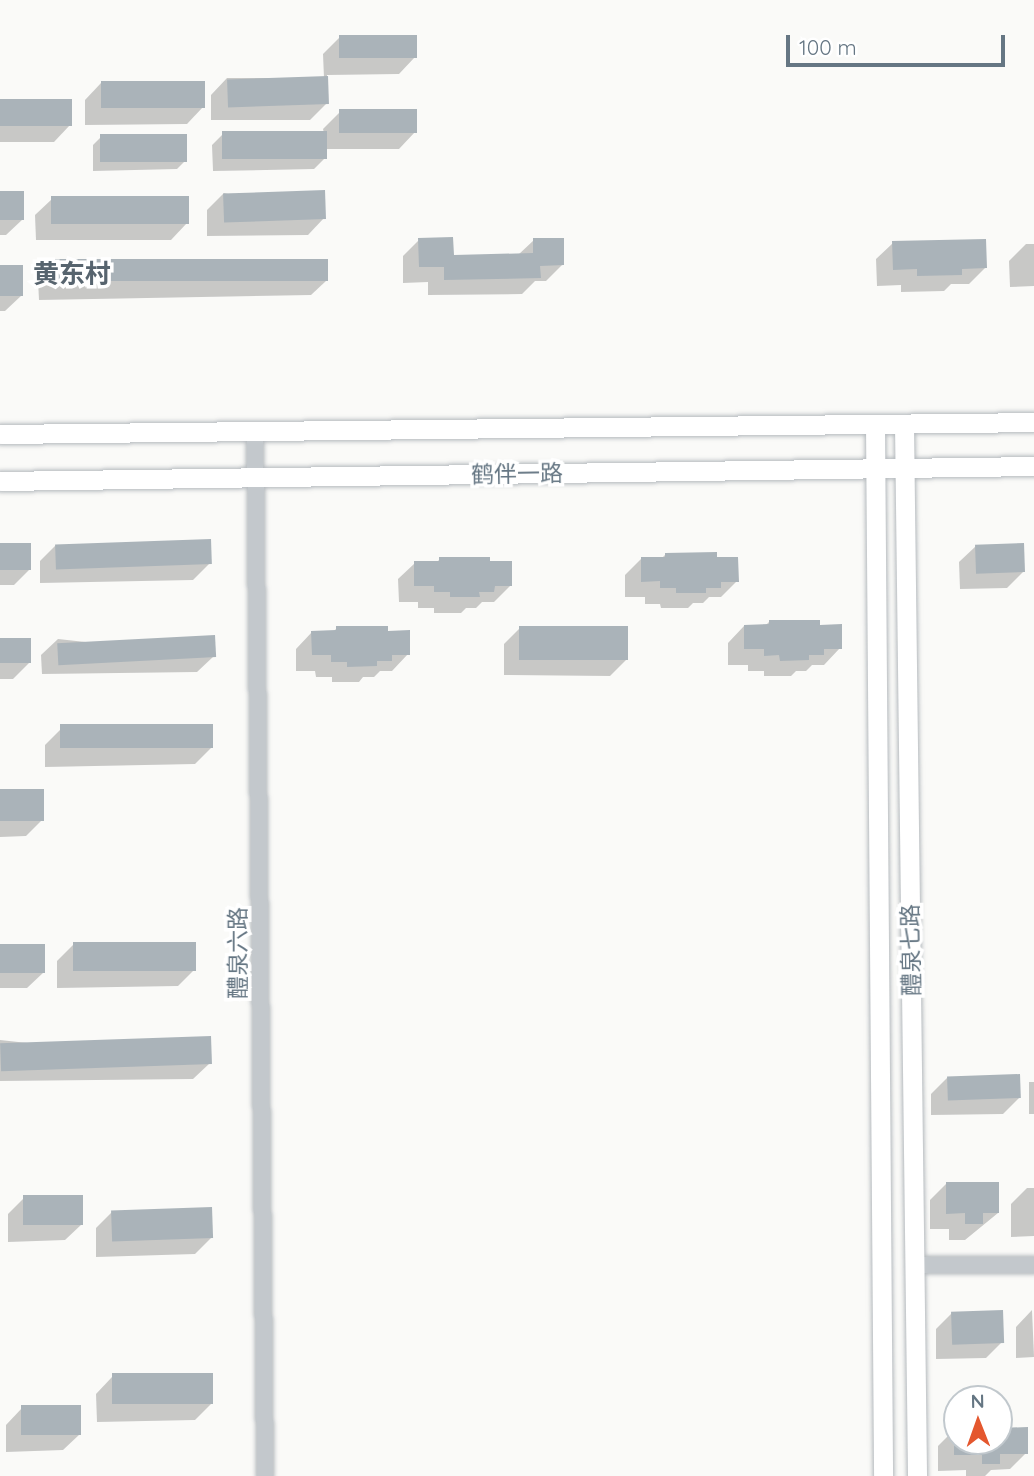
<!DOCTYPE html>
<html>
<head>
<meta charset="utf-8">
<style>
  body { margin:0 }
  #map { position:relative; width:1034px; height:1476px; overflow:hidden; background:#fafaf8; font-family:Quicksand,"Noto Sans SC",sans-serif }
  div>[style] { position:absolute }
  .shadow>* { inset:0; background:#0003; transform-origin:0 0 }
  .building>* { inset:0; background:#aab3b9; transform-origin:0 0 }
  .roads { filter:drop-shadow(0 0 2px #b5babe) drop-shadow(0 0 2px #b5babe) }
  .minor>* { height:16px; margin:-8px; padding:0 8px; transform-origin:8px; border-radius:8px; background:#c3c8cc }
  .major>* { height:19px; margin:-9.5px; padding:0 9.5px; transform-origin:9.5px; border-radius:9.5px; background:#fff }
  span { translate:-50% -50%; white-space:nowrap; text-align:center; line-height:1.15; -webkit-text-stroke:7px #fff; paint-order:stroke }
  .street-label { font-size:23px; color:#657683 }
  .quarter-label { font-size:26px; color:#57646e; font-weight:700 }
  .north { position:absolute; left:943px; top:1385px; width:70px; height:70px; box-sizing:border-box; background:#fff; border:2px solid #c1c8cd; border-radius:50%; rotate:359deg; font-size:19px; font-weight:700; line-height:28px; text-align:center; color:#657683 }
  .north::after { content:''; display:block; margin:auto; width:24px; height:32px; background:#e4572e; clip-path:polygon(50% 0,100% 100%,50% 72%,0 100%) }
  .scale { position:absolute; left:786px; top:35px; width:219px; height:32px; box-sizing:border-box; border:4px solid #657683; border-top:0; padding-left:9px; font-size:21px; line-height:24px; white-space:nowrap; color:#657683; -webkit-text-stroke:5px #fff; paint-order:stroke }
</style>
</head>
<body>
<div id="map">
  <div class="shadow">
    <div style="clip-path:polygon(340px 37px,415px 57px,399px 74px,327px 75px,327px 103px,310px 120px,211px 120px,211px 95px,227px 78px,324px 78px,323px 54px)"></div>
    <div style="clip-path:polygon(101px 83px,203px 107px,187px 124px,85px 125px,85px 100px)"></div>
    <div style="clip-path:polygon(0 101px,70px 125px,54px 142px,0 142px)"></div>
    <div style="clip-path:polygon(340px 112px,415px 132px,399px 149px,325px 149px,325px 158px,314px 169px,213px 171px,212px 145px,223px 134px,324px 133px,323px 129px)"></div>
    <div style="clip-path:polygon(101px 137px,185px 161px,177px 169px,93px 171px,93px 145px)"></div>
    <div style="clip-path:polygon(0 193px,23px 219px,6px 235px,0 235px)"></div>
    <div style="clip-path:polygon(224px 193px,324px 218px,308px 235px,207px 236px,207px 210px)"></div>
    <div style="clip-path:polygon(52px 199px,187px 223px,171px 240px,36px 240px,35px 215px)"></div>
    <div style="clip-path:polygon(419px 240px,452px 256px,518px 255px,534px 240px,563px 264px,546px 281px,535px 281px,522px 294px,428px 295px,428px 282px,403px 283px,403px 256px)"></div>
    <div style="clip-path:polygon(893px 243px,985px 268px,969px 284px,951px 284px,944px 291px,901px 292px,901px 285px,877px 286px,876px 259px)"></div>
    <div style="clip-path:polygon(1026px 244px,1034px 244px,1034px 286px,1010px 287px,1009px 261px)"></div>
    <div style="clip-path:polygon(53px 266px,326px 281px,311px 295px,39px 300px,38px 280px)"></div>
    <div style="clip-path:polygon(0 267px,22px 295px,5px 311px,0 311px)"></div>
    <div style="clip-path:polygon(0 545px,30px 569px,14px 585px,0 585px)"></div>
    <div style="clip-path:polygon(56px 545px,210px 563px,193px 580px,40px 583px,40px 561px)"></div>
    <div style="clip-path:polygon(976px 546px,1024px 571px,1007px 588px,960px 589px,959px 562px)"></div>
    <div style="clip-path:polygon(666px 554px,715px 559px,737px 581px,721px 597px,709px 597px,703px 603px,693px 603px,688px 608px,661px 608px,660px 604px,645px 604px,645px 597px,625px 597px,625px 575px,641px 559px,662px 558px)"></div>
    <div style="clip-path:polygon(440px 559px,511px 585px,494px 602px,482px 602px,476px 608px,466px 608px,461px 613px,434px 613px,434px 608px,418px 608px,418px 602px,399px 602px,398px 579px,415px 563px,436px 563px)"></div>
    <div style="clip-path:polygon(769px 622px,840px 648px,824px 665px,812px 665px,806px 671px,796px 671px,791px 676px,764px 676px,764px 671px,748px 671px,748px 665px,728px 665px,728px 643px,744px 626px,765px 626px)"></div>
    <div style="clip-path:polygon(337px 628px,386px 632px,408px 654px,392px 671px,380px 671px,374px 677px,363px 677px,359px 682px,332px 682px,332px 677px,316px 677px,315px 671px,296px 671px,296px 649px,312px 632px,333px 632px)"></div>
    <div style="clip-path:polygon(520px 628px,627px 659px,610px 676px,504px 675px,504px 644px)"></div>
    <div style="clip-path:polygon(58px 639px,214px 656px,197px 672px,42px 674px,41px 655px)"></div>
    <div style="clip-path:polygon(0 640px,29px 663px,13px 679px,0 679px)"></div>
    <div style="clip-path:polygon(61px 729px,211px 748px,195px 764px,45px 767px,45px 745px)"></div>
    <div style="clip-path:polygon(0 791px,42px 820px,26px 836px,0 837px)"></div>
    <div style="clip-path:polygon(73px 945px,194px 970px,178px 986px,57px 988px,57px 961px)"></div>
    <div style="clip-path:polygon(0 946px,44px 972px,27px 988px,0 988px)"></div>
    <div style="clip-path:polygon(0 1040px,210px 1063px,193px 1079px,0 1081px)"></div>
    <div style="clip-path:polygon(948px 1077px,1019px 1098px,1003px 1114px,931px 1115px,931px 1094px)"></div>
    <div style="left:1034px;top:1082px;width:32px;height:5px;rotate:90deg"></div>
    <div style="clip-path:polygon(946px 1184px,998px 1213px,965px 1240px,949px 1240px,949px 1229px,930px 1229px,930px 1200px)"></div>
    <div style="clip-path:polygon(1027px 1188px,1034px 1188px,1034px 1236px,1011px 1237px,1011px 1204px)"></div>
    <div style="clip-path:polygon(24px 1198px,82px 1224px,65px 1240px,8px 1242px,8px 1214px)"></div>
    <div style="clip-path:polygon(112px 1212px,211px 1238px,195px 1254px,96px 1257px,96px 1228px)"></div>
    <div style="clip-path:polygon(1032px 1310px,1034px 1357px,1016px 1358px,1016px 1327px)"></div>
    <div style="clip-path:polygon(952px 1313px,1002px 1342px,986px 1358px,936px 1359px,936px 1329px)"></div>
    <div style="clip-path:polygon(112px 1377px,212px 1403px,195px 1420px,97px 1422px,96px 1394px)"></div>
    <div style="clip-path:polygon(22px 1408px,80px 1434px,63px 1450px,6px 1452px,6px 1425px)"></div>
    <div style="clip-path:polygon(999px 1429px,1026px 1453px,1010px 1469px,991px 1470px,985px 1476px,966px 1476px,966px 1470px,938px 1471px,938px 1446px,954px 1430px,957px 1430px,957px 1441px,999px 1441px)"></div>
  </div>
  <div class="building">
    <div style="left:417px;top:35px;width:23px;height:78px;rotate:90deg"></div>
    <div style="left:328px;top:76px;width:28px;height:101px;rotate:88deg"></div>
    <div style="left:205px;top:81px;width:27px;height:104px;rotate:90deg"></div>
    <div style="left:0;top:99px;width:72px;height:27px"></div>
    <div style="left:417px;top:109px;width:24px;height:78px;rotate:90deg"></div>
    <div style="left:327px;top:131px;width:28px;height:105px;rotate:90deg"></div>
    <div style="left:187px;top:134px;width:28px;height:87px;rotate:90deg"></div>
    <div style="left:325px;top:190px;width:29px;height:102px;rotate:88deg"></div>
    <div style="left:0;top:191px;width:24px;height:29px"></div>
    <div style="left:189px;top:196px;width:28px;height:138px;rotate:90deg"></div>
    <div style="clip-path:polygon(453px 237px,454px 255px,533px 253px,533px 238px,564px 238px,564px 265px,540px 266px,541px 278px,444px 280px,444px 267px,419px 267px,418px 238px)"></div>
    <div style="clip-path:polygon(986px 239px,987px 268px,962px 269px,962px 275px,917px 276px,917px 269px,893px 270px,892px 241px)"></div>
    <div style="left:328px;top:259px;width:22px;height:276px;rotate:90deg"></div>
    <div style="left:0;top:265px;width:23px;height:31px"></div>
    <div style="left:211px;top:539px;width:25px;height:156px;rotate:88deg"></div>
    <div style="left:0;top:543px;width:31px;height:27px"></div>
    <div style="left:1024px;top:543px;width:29px;height:49px;rotate:88deg"></div>
    <div style="clip-path:polygon(717px 552px,717px 557px,738px 557px,739px 582px,721px 582px,721px 588px,706px 588px,706px 593px,676px 593px,676px 588px,660px 588px,660px 581px,641px 582px,641px 557px,665px 557px,665px 553px)"></div>
    <div style="clip-path:polygon(439px 557px,490px 557px,490px 561px,512px 561px,512px 586px,495px 586px,494px 592px,479px 592px,480px 597px,450px 597px,450px 592px,434px 592px,434px 586px,414px 586px,414px 561px,439px 561px)"></div>
    <div style="clip-path:polygon(769px 620px,820px 620px,820px 625px,842px 624px,842px 649px,824px 649px,824px 655px,809px 655px,809px 660px,780px 661px,779px 655px,764px 656px,764px 649px,744px 649px,744px 625px,769px 624px)"></div>
    <div style="clip-path:polygon(336px 626px,388px 626px,388px 631px,410px 630px,410px 655px,392px 655px,392px 661px,377px 661px,377px 666px,347px 667px,347px 662px,331px 662px,331px 655px,312px 655px,311px 631px,336px 630px)"></div>
    <div style="left:519px;top:626px;width:109px;height:34px"></div>
    <div style="left:215px;top:635px;width:22px;height:158px;rotate:87deg"></div>
    <div style="left:31px;top:638px;width:25px;height:31px;rotate:90deg"></div>
    <div style="left:213px;top:724px;width:24px;height:153px;rotate:90deg"></div>
    <div style="left:0;top:789px;width:44px;height:32px"></div>
    <div style="left:196px;top:942px;width:29px;height:123px;rotate:90deg"></div>
    <div style="left:0;top:944px;width:45px;height:29px"></div>
    <div style="left:211px;top:1036px;width:28px;height:211px;rotate:88deg"></div>
    <div style="left:1020px;top:1074px;width:24px;height:73px;rotate:88deg"></div>
    <div style="clip-path:polygon(946px 1182px,999px 1182px,999px 1213px,983px 1213px,983px 1224px,965px 1224px,965px 1213px,946px 1214px)"></div>
    <div style="left:83px;top:1195px;width:30px;height:60px;rotate:90deg"></div>
    <div style="left:212px;top:1207px;width:31px;height:101px;rotate:88deg"></div>
    <div style="left:1003px;top:1310px;width:33px;height:52px;rotate:88deg"></div>
    <div style="left:213px;top:1373px;width:31px;height:101px;rotate:90deg"></div>
    <div style="left:81px;top:1405px;width:30px;height:60px;rotate:90deg"></div>
    <div style="clip-path:polygon(1028px 1427px,1028px 1454px,1000px 1454px,1000px 1464px,982px 1464px,982px 1455px,954px 1455px,954px 1441px,999px 1441px,999px 1428px)"></div>
  </div>
  <div class="roads">
    <div class="minor">
      <div style="left:255px;top:430px;width:1046px;rotate:89.45deg"></div>
      <div style="left:914px;top:1265px;width:120px"></div>
    </div>
    <div class="major">
      <div style="left:875px;top:424px;width:1052px;rotate:89.56deg"></div>
      <div style="left:904px;top:424px;width:1052px;rotate:89.29deg"></div>
      <div style="left:0;top:434px;width:1034px;rotate:-0.66deg"></div>
      <div style="left:0;top:481px;width:1034px;rotate:-0.83deg"></div>
    </div>
  </div>
  <div class="street-label">
    <span style="left:517px;top:474px;rotate:-1deg">鹤伴一路</span>
    <span style="left:911px;top:950px;rotate:-91deg">醴泉七路</span>
    <span style="left:238px;top:953px;rotate:-90deg">醴泉六路</span>
  </div>
  <div class="quarter-label">
    <span style="left:72px;top:274px">黄东村</span>
  </div>
  <div class="north">N</div>
  <div class="scale">100 m</div>
</div>
</body>
</html>
